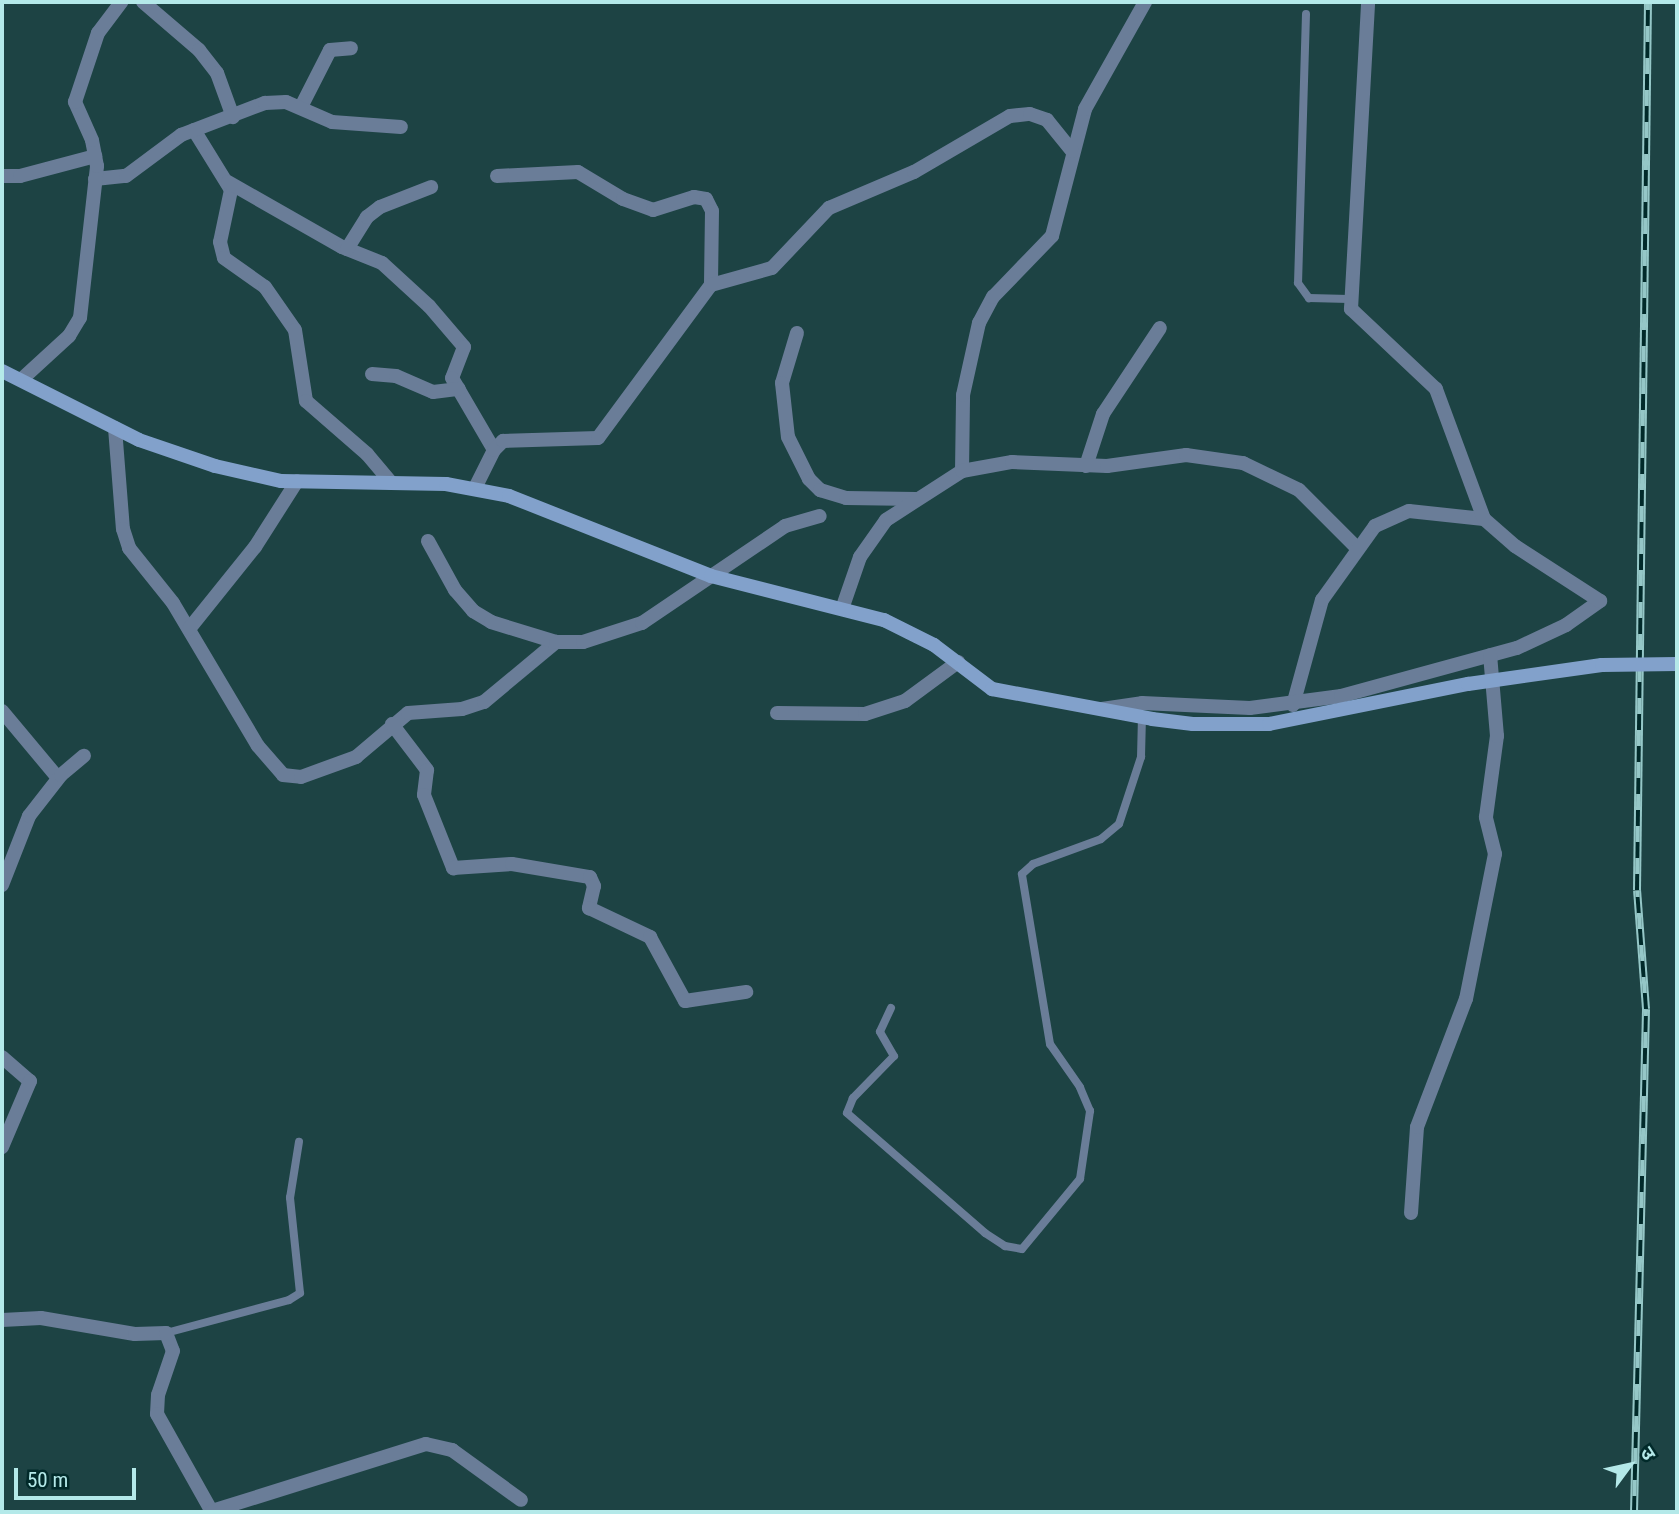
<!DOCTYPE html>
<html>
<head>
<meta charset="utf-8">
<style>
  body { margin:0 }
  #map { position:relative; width:1679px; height:1514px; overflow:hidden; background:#1d4344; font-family:"Roboto Condensed","Noto Sans Devanagari",sans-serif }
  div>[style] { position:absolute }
  .lane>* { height:8px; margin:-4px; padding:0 4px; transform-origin:4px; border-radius:4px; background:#6a7d98 }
  .street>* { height:14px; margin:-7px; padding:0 7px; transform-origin:7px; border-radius:7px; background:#6a7d98 }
  .secondary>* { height:14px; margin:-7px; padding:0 7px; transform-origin:7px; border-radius:7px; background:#82a1cb }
  .rail>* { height:8px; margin-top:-4px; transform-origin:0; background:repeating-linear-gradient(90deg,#012a2a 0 16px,#95c7c7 0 32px); box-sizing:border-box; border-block:2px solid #95c7c7 }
  .secondary-bridge>* { height:14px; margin:-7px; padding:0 7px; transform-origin:7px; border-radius:7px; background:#82a1cb }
  span { translate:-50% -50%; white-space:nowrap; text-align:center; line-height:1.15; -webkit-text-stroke:5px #012a2a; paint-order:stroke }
  .frame { position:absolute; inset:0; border:4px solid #b4e9e9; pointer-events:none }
  .north { position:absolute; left:1595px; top:1430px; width:70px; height:70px; -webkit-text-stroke:5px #012a2a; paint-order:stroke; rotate:57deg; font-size:19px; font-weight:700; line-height:28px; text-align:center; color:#b4e9e9 }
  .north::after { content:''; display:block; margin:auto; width:24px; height:32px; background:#b4e9e9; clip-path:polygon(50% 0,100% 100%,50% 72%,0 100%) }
  .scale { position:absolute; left:14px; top:1468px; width:122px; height:32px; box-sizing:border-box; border:4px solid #b4e9e9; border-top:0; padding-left:9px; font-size:21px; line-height:24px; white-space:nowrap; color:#b4e9e9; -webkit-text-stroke:5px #012a2a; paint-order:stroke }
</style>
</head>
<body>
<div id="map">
  <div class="lane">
    <div style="left:1306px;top:14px;width:269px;rotate:91.7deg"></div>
    <div style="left:1298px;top:283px;width:19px;rotate:54deg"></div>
    <div style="left:1309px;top:298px;width:40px;rotate:1.4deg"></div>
    <div style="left:891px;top:1008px;width:26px;rotate:115deg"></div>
    <div style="left:880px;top:1032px;width:28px;rotate:60deg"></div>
    <div style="left:894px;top:1056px;width:59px;rotate:134.3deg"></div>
    <div style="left:853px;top:1098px;width:16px;rotate:112deg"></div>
    <div style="left:847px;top:1113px;width:183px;rotate:41deg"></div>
    <div style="left:985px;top:1233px;width:24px;rotate:33deg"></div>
    <div style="left:1005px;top:1246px;width:17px;rotate:10deg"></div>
    <div style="left:1022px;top:1249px;width:91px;rotate:-50.4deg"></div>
    <div style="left:1080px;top:1179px;width:69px;rotate:-81.6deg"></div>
    <div style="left:1090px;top:1111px;width:26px;rotate:-113deg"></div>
    <div style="left:1080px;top:1087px;width:52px;rotate:-124.9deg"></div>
    <div style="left:1050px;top:1044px;width:172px;rotate:-99.4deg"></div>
    <div style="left:1022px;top:874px;width:15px;rotate:-42deg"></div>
    <div style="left:1033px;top:864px;width:72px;rotate:-20.2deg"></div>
    <div style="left:1101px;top:839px;width:23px;rotate:-40deg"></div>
    <div style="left:1119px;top:824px;width:71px;rotate:-71.8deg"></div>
    <div style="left:1141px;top:757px;width:41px;rotate:-88.6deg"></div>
    <div style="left:166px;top:1333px;width:127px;rotate:-15deg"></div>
    <div style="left:289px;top:1300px;width:13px;rotate:-32deg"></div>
    <div style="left:300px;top:1293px;width:96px;rotate:-96deg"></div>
    <div style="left:290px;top:1198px;width:57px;rotate:-80.9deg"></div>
  </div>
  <div class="street">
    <div style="left:143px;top:2px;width:74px;rotate:40.6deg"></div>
    <div style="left:199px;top:50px;width:29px;rotate:52deg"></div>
    <div style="left:217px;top:73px;width:47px;rotate:70deg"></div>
    <div style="left:301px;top:107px;width:64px;rotate:-63deg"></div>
    <div style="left:330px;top:50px;width:21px;rotate:-5deg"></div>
    <div style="left:194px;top:130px;width:70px;rotate:58.3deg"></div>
    <div style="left:231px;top:190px;width:53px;rotate:101.9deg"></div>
    <div style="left:220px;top:242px;width:16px;rotate:76deg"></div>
    <div style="left:224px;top:258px;width:50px;rotate:35.3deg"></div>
    <div style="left:265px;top:287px;width:52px;rotate:55.1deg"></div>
    <div style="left:295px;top:330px;width:72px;rotate:81.2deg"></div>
    <div style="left:306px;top:401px;width:81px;rotate:41deg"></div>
    <div style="left:367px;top:454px;width:38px;rotate:50deg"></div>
    <div style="left:2px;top:176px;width:18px"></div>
    <div style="left:20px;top:176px;width:78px;rotate:-14.9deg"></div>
    <div style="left:497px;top:176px;width:81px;rotate:-2.8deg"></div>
    <div style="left:578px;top:172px;width:52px;rotate:31deg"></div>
    <div style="left:623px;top:199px;width:32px;rotate:20deg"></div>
    <div style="left:653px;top:210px;width:43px;rotate:-17.6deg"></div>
    <div style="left:694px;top:197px;width:12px;rotate:9deg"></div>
    <div style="left:706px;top:199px;width:13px;rotate:63deg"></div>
    <div style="left:712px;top:211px;width:74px;rotate:90.8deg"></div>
    <div style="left:95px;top:179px;width:31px;rotate:-6deg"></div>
    <div style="left:126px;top:176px;width:69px;rotate:-36.7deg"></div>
    <div style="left:181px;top:135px;width:90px;rotate:-20.9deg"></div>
    <div style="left:265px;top:103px;width:21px;rotate:-3deg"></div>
    <div style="left:286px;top:102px;width:50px;rotate:23.5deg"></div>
    <div style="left:332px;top:122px;width:69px;rotate:4.1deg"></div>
    <div style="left:228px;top:182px;width:131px;rotate:29.7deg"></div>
    <div style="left:342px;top:247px;width:43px;rotate:21.8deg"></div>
    <div style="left:382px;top:263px;width:64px;rotate:42.5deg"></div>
    <div style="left:429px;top:306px;width:54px;rotate:49.5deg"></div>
    <div style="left:464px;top:347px;width:33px;rotate:111deg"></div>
    <div style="left:452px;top:378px;width:83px;rotate:59.7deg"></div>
    <div style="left:347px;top:249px;width:38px;rotate:-58deg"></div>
    <div style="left:367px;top:217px;width:16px;rotate:-38deg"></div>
    <div style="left:380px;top:207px;width:55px;rotate:-21.4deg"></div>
    <div style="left:797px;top:333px;width:52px;rotate:106.7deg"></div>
    <div style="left:782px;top:383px;width:54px;rotate:83.7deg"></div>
    <div style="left:788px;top:437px;width:47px;rotate:63.4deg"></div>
    <div style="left:809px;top:479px;width:16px;rotate:45deg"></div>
    <div style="left:820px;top:490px;width:27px;rotate:17deg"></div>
    <div style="left:846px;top:498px;width:70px;rotate:0.8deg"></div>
    <div style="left:372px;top:374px;width:24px;rotate:5deg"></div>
    <div style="left:396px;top:376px;width:40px;rotate:23.4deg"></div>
    <div style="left:433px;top:392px;width:26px;rotate:-7deg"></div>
    <div style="left:22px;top:379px;width:64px;rotate:-42.5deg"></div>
    <div style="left:69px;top:336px;width:21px;rotate:-59deg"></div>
    <div style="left:80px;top:318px;width:153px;rotate:-83.6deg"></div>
    <div style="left:97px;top:166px;width:26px;rotate:-101deg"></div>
    <div style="left:92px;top:140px;width:42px;rotate:-114.1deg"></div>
    <div style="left:75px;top:102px;width:73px;rotate:-71.6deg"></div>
    <div style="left:98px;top:33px;width:39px;rotate:-53deg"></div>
    <div style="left:115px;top:428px;width:101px;rotate:85.5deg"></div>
    <div style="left:123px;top:529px;width:20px;rotate:72deg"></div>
    <div style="left:129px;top:548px;width:70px;rotate:51.3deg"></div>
    <div style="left:173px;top:603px;width:166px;rotate:59.3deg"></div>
    <div style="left:258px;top:746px;width:38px;rotate:49deg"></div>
    <div style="left:283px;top:775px;width:18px;rotate:6deg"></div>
    <div style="left:301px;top:777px;width:59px;rotate:-20deg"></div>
    <div style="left:356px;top:757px;width:68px;rotate:-40.2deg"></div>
    <div style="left:408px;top:713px;width:54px;rotate:-4.2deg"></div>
    <div style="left:462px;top:709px;width:23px;rotate:-18deg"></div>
    <div style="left:484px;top:702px;width:94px;rotate:-39.8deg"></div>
    <div style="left:1086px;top:466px;width:55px;rotate:-71.9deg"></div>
    <div style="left:1103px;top:414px;width:103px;rotate:-56.5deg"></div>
    <div style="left:962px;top:471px;width:76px;rotate:-89.2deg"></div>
    <div style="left:963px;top:395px;width:74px;rotate:-77.5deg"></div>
    <div style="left:979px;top:323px;width:30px;rotate:-62deg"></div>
    <div style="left:993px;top:297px;width:85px;rotate:-46deg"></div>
    <div style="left:1052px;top:236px;width:131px;rotate:-75.4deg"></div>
    <div style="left:1085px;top:109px;width:123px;rotate:-60.7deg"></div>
    <div style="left:475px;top:488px;width:42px;rotate:-63.4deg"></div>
    <div style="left:494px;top:450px;width:13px;rotate:-45deg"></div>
    <div style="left:503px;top:441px;width:95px;rotate:-1.8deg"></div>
    <div style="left:598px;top:438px;width:190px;rotate:-53.6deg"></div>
    <div style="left:711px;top:285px;width:63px;rotate:-15.6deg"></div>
    <div style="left:772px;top:268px;width:83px;rotate:-46.5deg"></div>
    <div style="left:829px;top:208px;width:92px;rotate:-23deg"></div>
    <div style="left:914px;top:172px;width:111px;rotate:-30.3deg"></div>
    <div style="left:1010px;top:116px;width:20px;rotate:-6deg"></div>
    <div style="left:1030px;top:114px;width:18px;rotate:19deg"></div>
    <div style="left:1047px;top:120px;width:40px;rotate:51deg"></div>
    <div style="left:428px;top:541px;width:56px;rotate:61.1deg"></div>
    <div style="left:455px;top:590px;width:28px;rotate:49deg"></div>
    <div style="left:473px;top:611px;width:21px;rotate:31deg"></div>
    <div style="left:491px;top:622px;width:68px;rotate:17.1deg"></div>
    <div style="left:556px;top:642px;width:27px"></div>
    <div style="left:583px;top:642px;width:62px;rotate:-17.9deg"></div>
    <div style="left:642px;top:623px;width:173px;rotate:-34.1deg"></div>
    <div style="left:785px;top:526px;width:36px;rotate:-16deg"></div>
    <div style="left:842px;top:609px;width:55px;rotate:-70.9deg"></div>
    <div style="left:860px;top:557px;width:45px;rotate:-54.9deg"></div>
    <div style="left:886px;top:520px;width:90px;rotate:-32.8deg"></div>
    <div style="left:962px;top:471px;width:51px;rotate:-10.2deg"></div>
    <div style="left:1012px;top:462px;width:95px;rotate:2.4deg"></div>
    <div style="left:1107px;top:466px;width:80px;rotate:-7.9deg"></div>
    <div style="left:1186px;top:455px;width:58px;rotate:8deg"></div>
    <div style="left:1243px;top:463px;width:62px;rotate:25.7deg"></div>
    <div style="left:1299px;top:490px;width:82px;rotate:45deg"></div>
    <div style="left:189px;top:629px;width:105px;rotate:-51.2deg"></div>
    <div style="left:255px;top:547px;width:78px;rotate:-57.5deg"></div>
    <div style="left:1293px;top:705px;width:109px;rotate:-74.6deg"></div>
    <div style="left:1322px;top:600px;width:91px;rotate:-54.4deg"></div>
    <div style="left:1375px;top:526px;width:37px;rotate:-24deg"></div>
    <div style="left:1409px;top:511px;width:75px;rotate:6.1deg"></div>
    <div style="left:1102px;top:709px;width:40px;rotate:-8.5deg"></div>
    <div style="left:1142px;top:703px;width:108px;rotate:2.7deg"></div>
    <div style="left:1250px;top:708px;width:92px;rotate:-7.5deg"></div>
    <div style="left:1341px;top:696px;width:182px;rotate:-15.3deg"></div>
    <div style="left:1517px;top:648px;width:54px;rotate:-25.1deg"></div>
    <div style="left:1566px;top:625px;width:42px;rotate:-35.2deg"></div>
    <div style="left:1600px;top:601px;width:101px;rotate:-147.1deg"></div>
    <div style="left:1515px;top:546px;width:41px;rotate:-138.9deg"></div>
    <div style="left:1484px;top:519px;width:139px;rotate:-110.3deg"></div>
    <div style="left:1436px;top:389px;width:117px;rotate:-136.7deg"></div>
    <div style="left:1351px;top:309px;width:307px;rotate:-86.8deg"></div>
    <div style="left:2px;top:711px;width:87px;rotate:50.1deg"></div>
    <div style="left:777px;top:713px;width:88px;rotate:0.7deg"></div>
    <div style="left:865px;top:714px;width:42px;rotate:-18deg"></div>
    <div style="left:905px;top:701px;width:66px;rotate:-36.3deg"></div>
    <div style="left:392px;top:724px;width:58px;rotate:52.7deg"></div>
    <div style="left:427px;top:770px;width:25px;rotate:97deg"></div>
    <div style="left:424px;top:795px;width:79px;rotate:68.3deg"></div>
    <div style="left:453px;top:868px;width:59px;rotate:-3.9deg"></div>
    <div style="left:512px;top:864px;width:79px;rotate:9.5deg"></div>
    <div style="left:590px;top:877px;width:10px;rotate:66deg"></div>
    <div style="left:594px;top:886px;width:23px;rotate:103deg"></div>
    <div style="left:589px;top:908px;width:68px;rotate:25.4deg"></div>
    <div style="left:650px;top:937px;width:73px;rotate:61.3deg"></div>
    <div style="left:685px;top:1001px;width:62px;rotate:-8.4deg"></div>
    <div style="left:2px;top:885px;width:74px;rotate:-68.6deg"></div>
    <div style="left:29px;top:816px;width:52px;rotate:-52deg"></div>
    <div style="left:61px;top:775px;width:30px;rotate:-40deg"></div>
    <div style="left:2px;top:1057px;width:37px;rotate:41deg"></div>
    <div style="left:30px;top:1081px;width:72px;rotate:113deg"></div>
    <div style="left:1411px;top:1213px;width:86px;rotate:-86deg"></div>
    <div style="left:1417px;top:1127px;width:137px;rotate:-69.1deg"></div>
    <div style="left:1466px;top:999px;width:148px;rotate:-78.7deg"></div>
    <div style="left:1495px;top:854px;width:38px;rotate:-104deg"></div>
    <div style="left:1486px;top:817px;width:82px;rotate:-82.3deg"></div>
    <div style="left:1497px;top:736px;width:81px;rotate:-94.9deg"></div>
    <div style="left:2px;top:1320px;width:39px;rotate:-3deg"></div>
    <div style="left:41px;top:1318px;width:95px;rotate:9.7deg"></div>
    <div style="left:135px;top:1334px;width:31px;rotate:-2deg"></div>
    <div style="left:166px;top:1333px;width:19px;rotate:69deg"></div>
    <div style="left:173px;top:1351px;width:46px;rotate:108.8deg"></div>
    <div style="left:158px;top:1395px;width:19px;rotate:93deg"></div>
    <div style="left:157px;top:1414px;width:112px;rotate:60.7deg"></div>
    <div style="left:212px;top:1511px;width:224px;rotate:-17.4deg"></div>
    <div style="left:426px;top:1444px;width:27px;rotate:13deg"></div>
    <div style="left:452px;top:1450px;width:85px;rotate:35.9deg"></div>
  </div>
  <div class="secondary">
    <div style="left:2px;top:371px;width:153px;rotate:26.7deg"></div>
    <div style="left:139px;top:440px;width:80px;rotate:18.9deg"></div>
    <div style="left:215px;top:466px;width:68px;rotate:12.8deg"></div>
    <div style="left:281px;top:481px;width:165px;rotate:1deg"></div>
    <div style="left:446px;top:484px;width:64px;rotate:10.8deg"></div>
    <div style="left:509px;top:496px;width:217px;rotate:21.6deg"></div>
    <div style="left:711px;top:576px;width:179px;rotate:14.3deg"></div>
    <div style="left:884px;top:620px;width:56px;rotate:26.6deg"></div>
    <div style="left:934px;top:645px;width:73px;rotate:37.2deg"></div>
    <div style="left:992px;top:689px;width:163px;rotate:10.6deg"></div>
  </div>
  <div class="rail">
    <div style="left:1634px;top:1512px;width:503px;rotate:-88.63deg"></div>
    <div style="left:1646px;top:1009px;width:119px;rotate:-94.3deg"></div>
    <div style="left:1637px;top:890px;width:888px;rotate:-89.29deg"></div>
  </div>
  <div class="secondary-bridge">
    <div style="left:1152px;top:719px;width:41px;rotate:7deg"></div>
    <div style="left:1193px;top:724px;width:76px"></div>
    <div style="left:1269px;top:724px;width:203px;rotate:-11.4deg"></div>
    <div style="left:1468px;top:684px;width:135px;rotate:-8.1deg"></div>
    <div style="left:1602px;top:665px;width:75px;rotate:-0.8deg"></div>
  </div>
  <div class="frame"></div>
  <div class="north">उ</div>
  <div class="scale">50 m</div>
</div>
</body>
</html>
